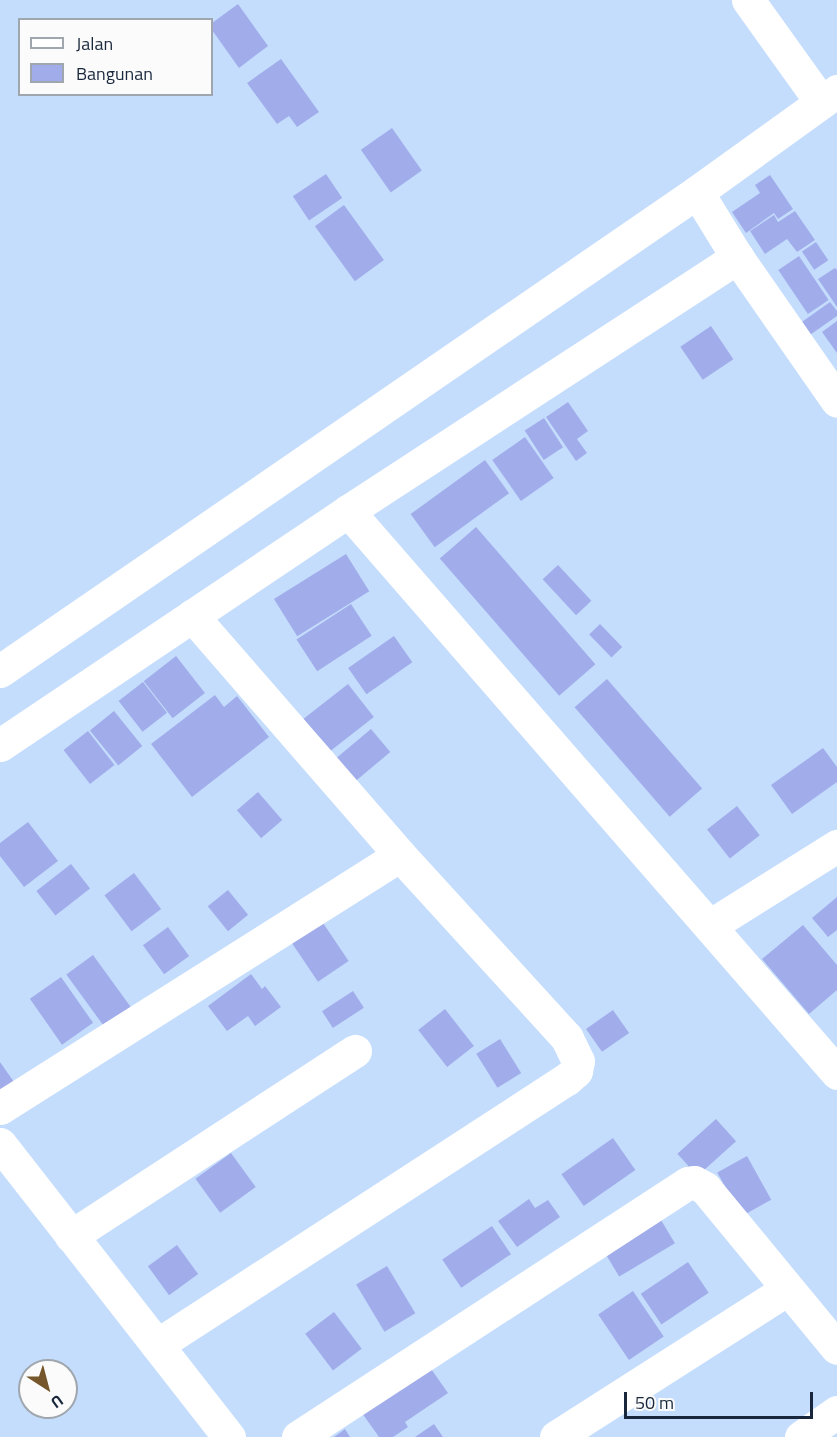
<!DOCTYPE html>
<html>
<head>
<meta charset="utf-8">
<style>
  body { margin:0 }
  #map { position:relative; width:837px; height:1437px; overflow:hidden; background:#c5ddfd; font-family:"Titillium Web",sans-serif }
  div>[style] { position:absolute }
  .building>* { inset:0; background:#a1adeb; transform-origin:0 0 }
  .minor>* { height:33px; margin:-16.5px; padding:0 16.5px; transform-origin:16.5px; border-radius:16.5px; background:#fff }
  span { translate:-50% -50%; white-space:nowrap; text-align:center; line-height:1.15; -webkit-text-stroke:4.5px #fbfbfb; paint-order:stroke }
  .legend { position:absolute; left:18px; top:18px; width:195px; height:78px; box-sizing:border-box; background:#fbfbfb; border:2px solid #a0a6ae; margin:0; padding:8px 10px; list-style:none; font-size:18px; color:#18273b }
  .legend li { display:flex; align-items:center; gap:12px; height:30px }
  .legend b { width:30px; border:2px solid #a0a6ae }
  .north { position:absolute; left:18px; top:1359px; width:60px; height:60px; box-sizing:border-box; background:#fbfbfb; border:2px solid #a0a6ae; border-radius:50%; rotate:144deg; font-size:16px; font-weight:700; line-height:24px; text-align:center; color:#18273b }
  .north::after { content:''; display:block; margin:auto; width:21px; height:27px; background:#75572b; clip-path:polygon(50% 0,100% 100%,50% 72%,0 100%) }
  .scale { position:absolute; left:624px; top:1392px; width:189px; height:27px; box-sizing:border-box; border:3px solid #18273b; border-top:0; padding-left:8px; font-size:18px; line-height:21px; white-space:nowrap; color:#18273b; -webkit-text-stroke:4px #fbfbfb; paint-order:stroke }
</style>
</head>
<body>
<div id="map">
  <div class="building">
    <div style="clip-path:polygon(238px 4px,268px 46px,239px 68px,212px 30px,212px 23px)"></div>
    <div style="clip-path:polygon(281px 59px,319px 112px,297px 127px,289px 116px,277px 124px,247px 83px)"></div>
    <div style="left:392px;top:128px;width:52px;height:38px;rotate:55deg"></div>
    <div style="left:326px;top:174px;width:29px;height:40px;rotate:56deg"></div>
    <div style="clip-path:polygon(770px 175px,793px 209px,778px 219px,774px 213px,746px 233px,732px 212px,760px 193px,755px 185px)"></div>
    <div style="left:344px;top:205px;width:68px;height:36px;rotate:54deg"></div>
    <div style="clip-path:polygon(795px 211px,815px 240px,797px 252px,787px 239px,765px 254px,750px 231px,774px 215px,778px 222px)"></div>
    <div style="left:816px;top:242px;width:22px;height:17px;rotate:56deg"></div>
    <div style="left:799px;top:256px;width:53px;height:25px;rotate:56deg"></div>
    <div style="clip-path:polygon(835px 268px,837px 270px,837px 307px,818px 279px)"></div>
    <div style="clip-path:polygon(830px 302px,837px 311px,837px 316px,807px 337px,799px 324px)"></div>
    <div style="clip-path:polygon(837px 321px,837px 353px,822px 332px)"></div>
    <div style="left:711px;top:326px;width:40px;height:37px;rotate:56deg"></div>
    <div style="clip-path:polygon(568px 402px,588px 431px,577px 439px,587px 453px,576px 461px,546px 417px)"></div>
    <div style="left:544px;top:418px;width:35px;height:23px;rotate:57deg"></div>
    <div style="left:525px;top:437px;width:50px;height:40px;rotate:55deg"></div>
    <div style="left:485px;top:460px;width:41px;height:92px;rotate:54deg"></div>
    <div style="left:476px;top:527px;width:182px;height:48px;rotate:49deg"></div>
    <div style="left:346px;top:554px;width:44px;height:85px;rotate:58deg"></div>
    <div style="left:558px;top:565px;width:49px;height:21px;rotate:47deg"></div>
    <div style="left:351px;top:604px;width:38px;height:65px;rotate:57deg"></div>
    <div style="left:600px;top:624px;width:32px;height:15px;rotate:46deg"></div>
    <div style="left:394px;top:636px;width:32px;height:56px;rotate:55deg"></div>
    <div style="left:176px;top:656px;width:47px;height:41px;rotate:52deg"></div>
    <div style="left:607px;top:679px;width:145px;height:43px;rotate:49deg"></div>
    <div style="left:143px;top:682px;width:39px;height:31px;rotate:52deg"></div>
    <div style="left:348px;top:684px;width:42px;height:58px;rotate:52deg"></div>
    <div style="clip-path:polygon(215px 695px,224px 707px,237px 696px,269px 737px,192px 797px,151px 744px)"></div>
    <div style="left:114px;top:711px;width:45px;height:31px;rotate:51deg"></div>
    <div style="left:371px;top:729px;width:30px;height:46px;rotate:50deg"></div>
    <div style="left:88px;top:731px;width:43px;height:31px;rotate:52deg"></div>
    <div style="clip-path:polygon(823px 748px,837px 767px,837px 782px,792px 814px,771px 785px)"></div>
    <div style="left:258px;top:792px;width:37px;height:28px;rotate:49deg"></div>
    <div style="left:737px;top:806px;width:37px;height:38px;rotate:52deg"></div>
    <div style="clip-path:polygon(28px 822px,58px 861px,24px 887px,0 856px,0 843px)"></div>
    <div style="left:71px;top:864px;width:31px;height:44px;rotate:52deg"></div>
    <div style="left:134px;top:873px;width:45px;height:37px;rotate:53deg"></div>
    <div style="left:228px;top:890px;width:32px;height:26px;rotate:51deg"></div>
    <div style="clip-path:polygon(837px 897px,837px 930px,828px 937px,812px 918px)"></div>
    <div style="left:319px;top:917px;width:53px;height:37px;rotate:56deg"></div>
    <div style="clip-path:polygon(803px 925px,837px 965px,837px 990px,809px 1014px,762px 959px)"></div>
    <div style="left:168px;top:927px;width:36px;height:31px;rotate:54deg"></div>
    <div style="left:93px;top:955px;width:67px;height:33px;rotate:54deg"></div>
    <div style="clip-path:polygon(251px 974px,262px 989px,265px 986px,281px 1007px,255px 1026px,248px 1016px,227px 1031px,208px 1006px)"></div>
    <div style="left:61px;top:977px;width:56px;height:38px;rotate:55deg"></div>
    <div style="left:353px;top:991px;width:20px;height:37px;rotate:57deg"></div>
    <div style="left:445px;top:1009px;width:47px;height:34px;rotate:52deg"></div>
    <div style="left:613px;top:1010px;width:28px;height:33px;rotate:55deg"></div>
    <div style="left:500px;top:1039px;width:40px;height:28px;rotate:58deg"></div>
    <div style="clip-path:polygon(0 1062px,14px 1082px,0 1092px)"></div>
    <div style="left:716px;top:1119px;width:30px;height:52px;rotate:48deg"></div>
    <div style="left:613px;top:1138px;width:39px;height:63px;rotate:55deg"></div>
    <div style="left:231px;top:1153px;width:42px;height:44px;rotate:54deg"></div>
    <div style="left:747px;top:1156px;width:50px;height:34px;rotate:61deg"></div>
    <div style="clip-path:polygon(529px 1199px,535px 1208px,548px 1200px,560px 1217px,517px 1247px,498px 1221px)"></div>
    <div style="left:661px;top:1220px;width:27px;height:65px;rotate:59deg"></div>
    <div style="left:492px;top:1226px;width:34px;height:60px;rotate:56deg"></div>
    <div style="left:177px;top:1245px;width:36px;height:36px;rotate:54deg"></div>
    <div style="left:688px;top:1262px;width:37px;height:57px;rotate:56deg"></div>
    <div style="left:387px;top:1266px;width:55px;height:36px;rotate:59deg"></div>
    <div style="left:633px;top:1291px;width:55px;height:42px;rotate:56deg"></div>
    <div style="left:334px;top:1312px;width:46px;height:36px;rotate:53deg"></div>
    <div style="clip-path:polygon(429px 1366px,448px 1393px,405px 1422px,408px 1427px,393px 1437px,379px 1437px,362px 1413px)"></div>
    <div style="clip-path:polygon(434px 1424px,443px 1437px,415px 1437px)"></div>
    <div style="clip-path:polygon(345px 1429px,350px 1437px,334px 1437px)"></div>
  </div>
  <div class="minor">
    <div style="left:748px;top:0;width:125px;rotate:54.4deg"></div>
    <div style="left:697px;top:192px;width:76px;rotate:58.4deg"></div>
    <div style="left:737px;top:257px;width:175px;rotate:55.2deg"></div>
    <div style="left:348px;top:511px;width:745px;rotate:48.97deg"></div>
    <div style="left:0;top:671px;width:846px;rotate:-34.5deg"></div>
    <div style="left:697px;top:192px;width:173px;rotate:-35.8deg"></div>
    <div style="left:0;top:745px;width:419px;rotate:-33.9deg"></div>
    <div style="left:348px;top:511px;width:465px;rotate:-33.1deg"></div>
    <div style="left:711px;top:925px;width:149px;rotate:-32.1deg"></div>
    <div style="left:0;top:1108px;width:473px;rotate:-32.3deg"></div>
    <div style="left:0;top:1144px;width:372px;rotate:52deg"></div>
    <div style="left:71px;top:1236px;width:339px;rotate:-33.1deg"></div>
    <div style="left:157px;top:1345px;width:489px;rotate:-33deg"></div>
    <div style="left:567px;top:1079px;width:12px;rotate:-42deg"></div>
    <div style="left:576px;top:1071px;width:10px;rotate:-79deg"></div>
    <div style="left:578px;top:1061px;width:25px;rotate:-116deg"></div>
    <div style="left:567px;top:1038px;width:248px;rotate:-132.4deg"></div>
    <div style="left:400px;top:855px;width:317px;rotate:-131deg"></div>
    <div style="left:298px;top:1437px;width:465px;rotate:-33.1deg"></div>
    <div style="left:688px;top:1183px;width:6px;rotate:-9deg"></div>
    <div style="left:694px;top:1182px;width:13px;rotate:29deg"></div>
    <div style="left:705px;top:1188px;width:207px;rotate:50.5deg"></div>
    <div style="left:556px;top:1437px;width:274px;rotate:-32.6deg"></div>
    <div style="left:801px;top:1437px;width:44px;rotate:-34.8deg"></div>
  </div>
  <ul class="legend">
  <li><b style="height:8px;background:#fff"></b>Jalan</li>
  <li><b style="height:16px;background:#a1adeb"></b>Bangunan</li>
  </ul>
  <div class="north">U</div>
  <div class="scale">50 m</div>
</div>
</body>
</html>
